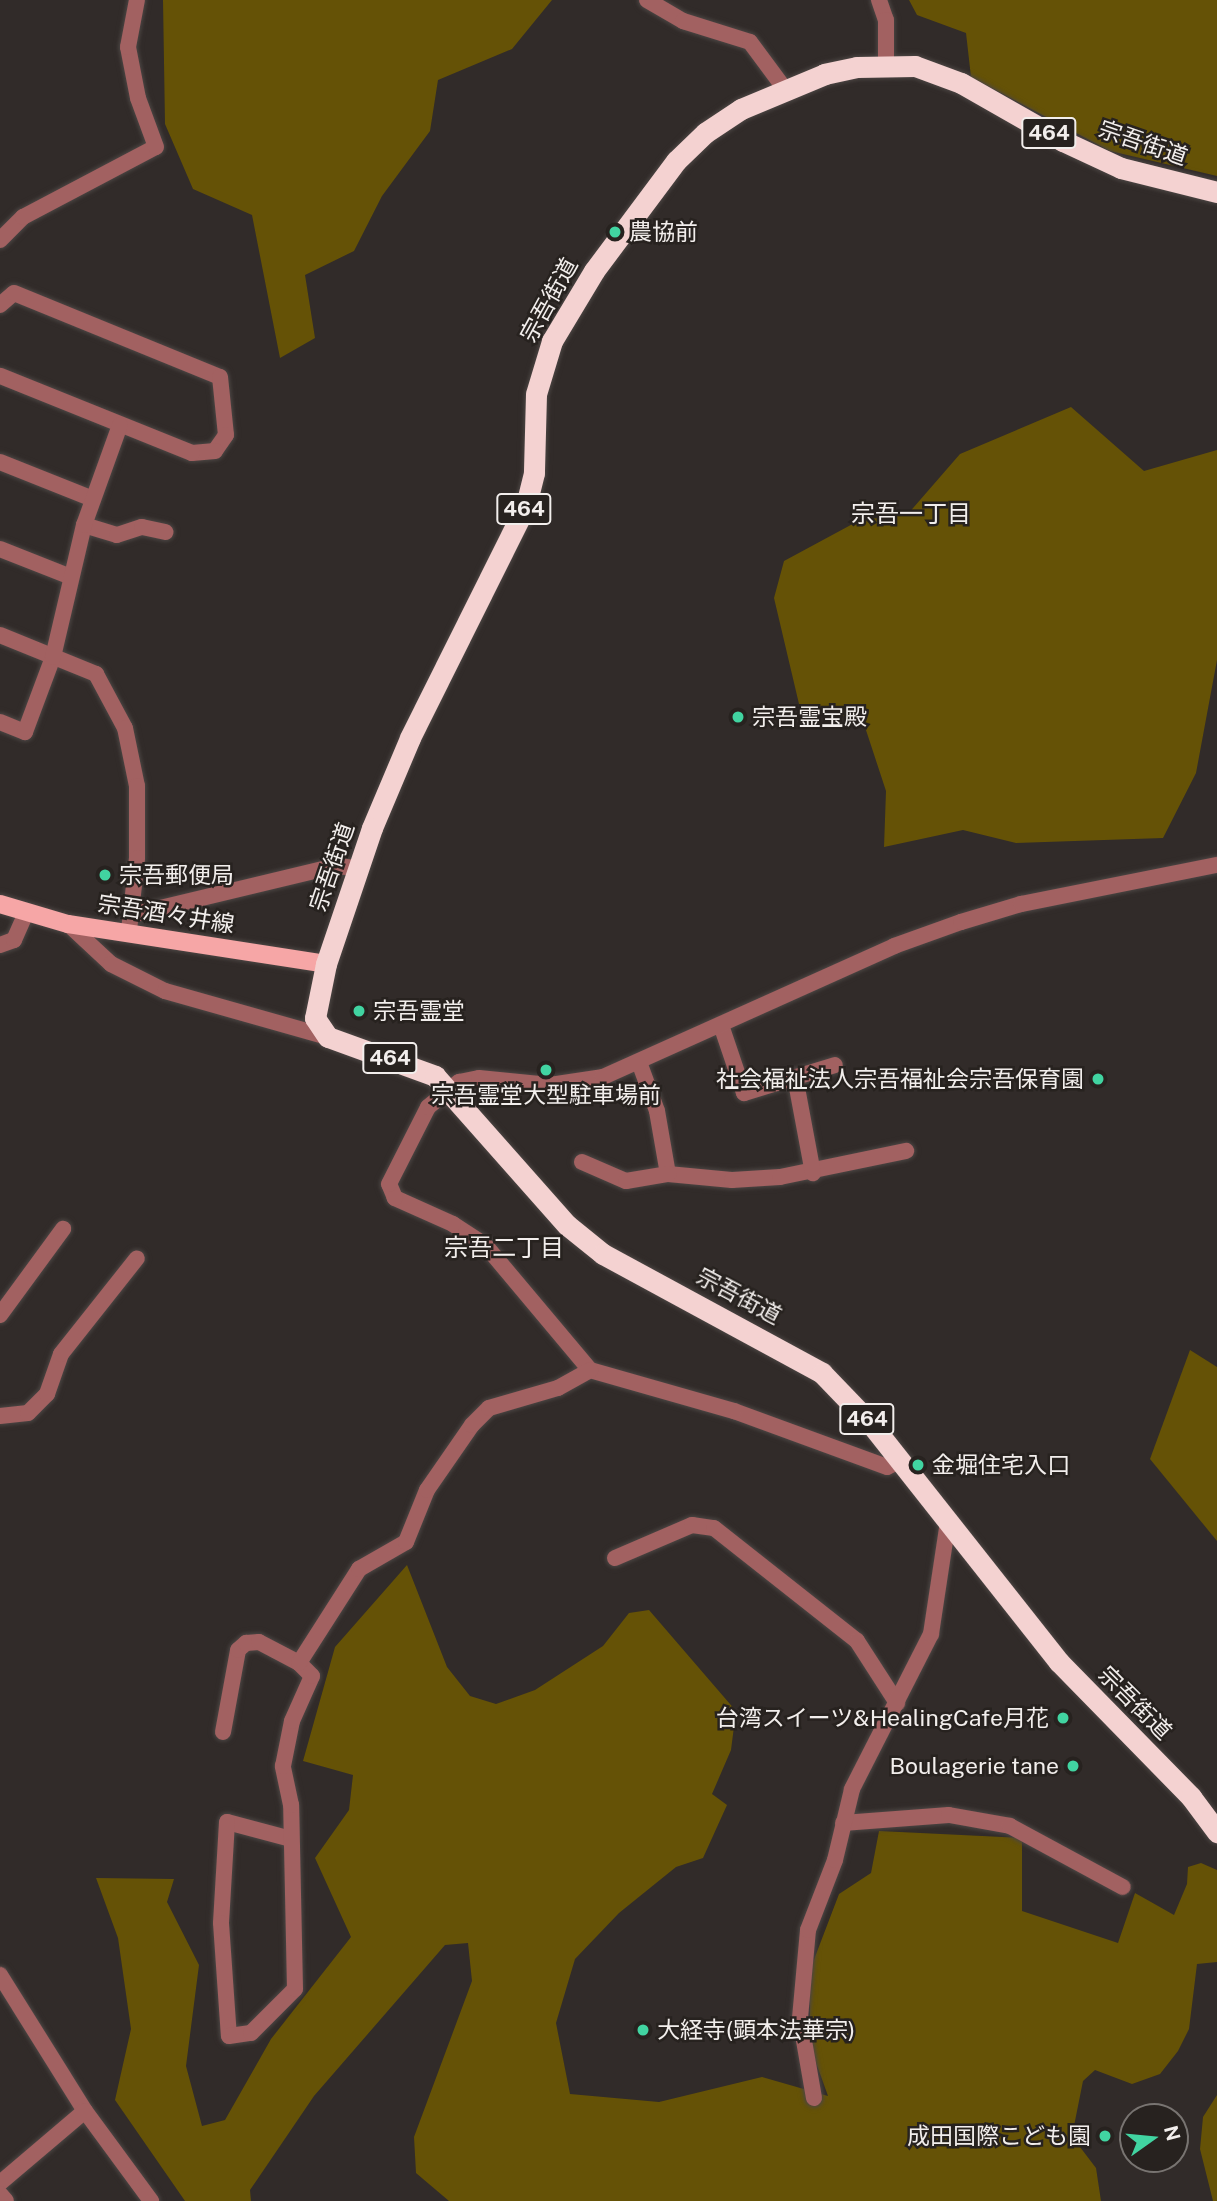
<!DOCTYPE html>
<html>
<head>
<meta charset="utf-8">
<style>
  body { margin:0 }
  #map { position:relative; width:1217px; height:2201px; overflow:hidden; background:#312b29; font-family:"Public Sans","Noto Sans JP",sans-serif }
  div>[style] { position:absolute }
  .green>* { inset:0; background:#655206 }
  .roads { filter:drop-shadow(0 0 2px #4c4644) drop-shadow(0 0 2px #4c4644) }
  .minor>* { height:16px; margin:-8px; padding:0 8px; transform-origin:8px; border-radius:8px; background:#a26161 }
  .major>* { height:18px; margin:-9px; padding:0 9px; transform-origin:9px; border-radius:9px; background:#f6a6a6 }
  .highway>* { height:21px; margin:-10.5px; padding:0 10.5px; transform-origin:10.5px; border-radius:10.5px; background:#f4d2d1 }
  .dots>* { width:19px; height:19px; translate:-50% -50%; box-sizing:border-box; border:4px solid #27221f; border-radius:50% }
  span { translate:-50% -50%; white-space:nowrap; text-align:center; line-height:1.15; -webkit-text-stroke:5px #27221f; paint-order:stroke }
  .shield-label span { padding:2px 5px; background:#27221f; border:2px solid; border-radius:5px; -webkit-text-stroke-width:0 }
  .shield-label { font-size:21px; color:#f2eeec; font-weight:700 }
  .street-label { font-size:23px; color:#f2eeec }
  .poi-label { font-size:23px; color:#f2eeec }
  .left { translate:0 -50%; text-align:left }
  .right { translate:-100% -50%; text-align:right }
  .neighbourhood-label { font-size:24px; color:#f2eeec }
  .north { position:absolute; left:1119px; top:2103px; width:70px; height:70px; box-sizing:border-box; background:#27221f; border:2px solid #787471; border-radius:50%; rotate:75deg; font-size:19px; font-weight:700; line-height:28px; text-align:center; color:#f2eeec }
  .north::after { content:''; display:block; margin:auto; width:24px; height:32px; background:#41d4a1; clip-path:polygon(50% 0,100% 100%,50% 72%,0 100%) }
</style>
</head>
<body>
<div id="map">
  <div class="green">
    <div style="clip-path:polygon(163px 0,552px 0,512px 49px,438px 80px,430px 131px,382px 196px,354px 251px,305px 275px,315px 338px,280px 358px,252px 215px,193px 189px,165px 124px)"></div>
    <div style="clip-path:polygon(909px 0,1217px 0,1217px 176px,1110px 151px,971px 77px,966px 33px,917px 15px)"></div>
    <div style="clip-path:polygon(1071px 407px,1144px 471px,1217px 450px,1217px 660px,1196px 773px,1163px 838px,1016px 843px,963px 830px,884px 847px,886px 791px,863px 721px,799px 704px,774px 598px,784px 561px,860px 520px,907px 515px,960px 454px)"></div>
    <div style="clip-path:polygon(1190px 1350px,1217px 1367px,1217px 1541px,1150px 1459px)"></div>
    <div style="clip-path:polygon(407px 1565px,447px 1667px,470px 1696px,496px 1704px,535px 1690px,603px 1646px,629px 1613px,649px 1610px,736px 1711px,731px 1750px,712px 1794px,727px 1805px,703px 1858px,676px 1867px,619px 1913px,575px 1959px,556px 2023px,570px 2094px,659px 2102px,762px 2077px,828px 2096px,810px 2046px,810px 1970px,839px 1894px,871px 1873px,879px 1831px,1022px 1838px,1022px 1911px,1118px 1943px,1135px 1893px,1174px 1915px,1187px 1884px,1188px 1867px,1201px 1863px,1217px 1870px,1217px 1962px,1197px 1964px,1189px 2029px,1178px 2051px,1160px 2074px,1132px 2084px,1095px 2070px,1083px 2081px,1074px 2126px,1080px 2147px,1096px 2168px,1101px 2201px,449px 2201px,416px 2173px,414px 2137px,472px 1981px,468px 1943px,445px 1945px,314px 2096px,250px 2190px,251px 2201px,185px 2201px,115px 2100px,131px 2029px,118px 1938px,96px 1878px,174px 1879px,167px 1902px,199px 1965px,186px 2066px,202px 2126px,225px 2120px,271px 2039px,351px 1937px,315px 1858px,349px 1810px,353px 1775px,303px 1761px,335px 1647px)"></div>
    <div style="clip-path:polygon(1217px 2095px,1217px 2201px,1213px 2201px,1200px 2149px,1203px 2117px)"></div>
  </div>
  <div class="roads">
    <div class="minor">
      <div style="left:647px;top:0;width:42px;rotate:30.3deg"></div>
      <div style="left:683px;top:21px;width:70px;rotate:17.4deg"></div>
      <div style="left:750px;top:42px;width:57px;rotate:53.5deg"></div>
      <div style="left:879px;top:0;width:21px;rotate:71deg"></div>
      <div style="left:886px;top:20px;width:45px;rotate:90deg"></div>
      <div style="left:0;top:240px;width:33px;rotate:-45deg"></div>
      <div style="left:23px;top:217px;width:150px;rotate:-27.8deg"></div>
      <div style="left:156px;top:147px;width:52px;rotate:-110.2deg"></div>
      <div style="left:138px;top:98px;width:52px;rotate:-101.1deg"></div>
      <div style="left:128px;top:47px;width:48px;rotate:-79.2deg"></div>
      <div style="left:0;top:305px;width:18px;rotate:-41deg"></div>
      <div style="left:14px;top:293px;width:222px;rotate:22.2deg"></div>
      <div style="left:220px;top:377px;width:58px;rotate:84.1deg"></div>
      <div style="left:226px;top:435px;width:19px;rotate:125deg"></div>
      <div style="left:215px;top:451px;width:23px;rotate:175deg"></div>
      <div style="left:192px;top:453px;width:207px;rotate:-158.1deg"></div>
      <div style="left:0;top:462px;width:100px;rotate:21.7deg"></div>
      <div style="left:84px;top:525px;width:34px;rotate:17deg"></div>
      <div style="left:117px;top:535px;width:26px;rotate:-18deg"></div>
      <div style="left:142px;top:527px;width:24px;rotate:12deg"></div>
      <div style="left:0;top:549px;width:76px;rotate:21.5deg"></div>
      <div style="left:0;top:635px;width:104px;rotate:22.1deg"></div>
      <div style="left:96px;top:674px;width:61px;rotate:61.8deg"></div>
      <div style="left:125px;top:728px;width:59px;rotate:78.3deg"></div>
      <div style="left:137px;top:786px;width:72px;rotate:90deg"></div>
      <div style="left:137px;top:858px;width:73px;rotate:96.3deg"></div>
      <div style="left:0;top:722px;width:27px;rotate:22deg"></div>
      <div style="left:25px;top:732px;width:80px;rotate:-69.5deg"></div>
      <div style="left:53px;top:657px;width:136px;rotate:-76.8deg"></div>
      <div style="left:84px;top:525px;width:106px;rotate:-70.2deg"></div>
      <div style="left:131px;top:915px;width:210px;rotate:-13.5deg"></div>
      <div style="left:335px;top:866px;width:23px;rotate:5deg"></div>
      <div style="left:68px;top:924px;width:59px;rotate:42.9deg"></div>
      <div style="left:111px;top:964px;width:60px;rotate:26.6deg"></div>
      <div style="left:165px;top:991px;width:169px;rotate:15.8deg"></div>
      <div style="left:0;top:945px;width:15px;rotate:-20deg"></div>
      <div style="left:14px;top:940px;width:30px;rotate:-66deg"></div>
      <div style="left:721px;top:1025px;width:72px;rotate:71.3deg"></div>
      <div style="left:744px;top:1093px;width:95px;rotate:-17.1deg"></div>
      <div style="left:639px;top:1062px;width:52px;rotate:69.8deg"></div>
      <div style="left:657px;top:1111px;width:64px;rotate:80.1deg"></div>
      <div style="left:668px;top:1174px;width:64px;rotate:5.4deg"></div>
      <div style="left:732px;top:1180px;width:48px;rotate:-3.6deg"></div>
      <div style="left:780px;top:1177px;width:129px;rotate:-11.7deg"></div>
      <div style="left:795px;top:1077px;width:98px;rotate:79.4deg"></div>
      <div style="left:582px;top:1162px;width:48px;rotate:23.4deg"></div>
      <div style="left:626px;top:1181px;width:43px;rotate:-9.5deg"></div>
      <div style="left:0;top:1315px;width:107px;rotate:-53.8deg"></div>
      <div style="left:0;top:1416px;width:28px;rotate:-6deg"></div>
      <div style="left:28px;top:1413px;width:27px;rotate:-45deg"></div>
      <div style="left:47px;top:1394px;width:42px;rotate:-70.7deg"></div>
      <div style="left:61px;top:1354px;width:122px;rotate:-51.6deg"></div>
      <div style="left:899px;top:1461px;width:13px;rotate:153deg"></div>
      <div style="left:887px;top:1467px;width:163px;rotate:-159.9deg"></div>
      <div style="left:734px;top:1411px;width:150px;rotate:-164.1deg"></div>
      <div style="left:590px;top:1370px;width:163px;rotate:-130deg"></div>
      <div style="left:485px;top:1245px;width:38px;rotate:-147deg"></div>
      <div style="left:453px;top:1224px;width:64px;rotate:-155.9deg"></div>
      <div style="left:395px;top:1198px;width:15px;rotate:-113deg"></div>
      <div style="left:389px;top:1184px;width:86px;rotate:-63.1deg"></div>
      <div style="left:428px;top:1107px;width:40px;rotate:-39deg"></div>
      <div style="left:459px;top:1082px;width:20px;rotate:-11deg"></div>
      <div style="left:479px;top:1078px;width:71px;rotate:5.6deg"></div>
      <div style="left:550px;top:1085px;width:54px;rotate:-8.6deg"></div>
      <div style="left:603px;top:1077px;width:319px;rotate:-24.2deg"></div>
      <div style="left:894px;top:946px;width:71px;rotate:-19.7deg"></div>
      <div style="left:961px;top:922px;width:63px;rotate:-16.7deg"></div>
      <div style="left:1021px;top:904px;width:200px;rotate:-11.3deg"></div>
      <div style="left:615px;top:1558px;width:84px;rotate:-23.2deg"></div>
      <div style="left:692px;top:1525px;width:22px;rotate:8deg"></div>
      <div style="left:714px;top:1528px;width:182px;rotate:38.3deg"></div>
      <div style="left:857px;top:1641px;width:74px;rotate:57.2deg"></div>
      <div style="left:223px;top:1732px;width:83px;rotate:-79.6deg"></div>
      <div style="left:238px;top:1650px;width:11px;rotate:-41deg"></div>
      <div style="left:246px;top:1643px;width:13px;rotate:-4deg"></div>
      <div style="left:259px;top:1642px;width:45px;rotate:27.7deg"></div>
      <div style="left:843px;top:1823px;width:106px;rotate:-4.3deg"></div>
      <div style="left:949px;top:1815px;width:62px;rotate:10.2deg"></div>
      <div style="left:1010px;top:1826px;width:128px;rotate:28.4deg"></div>
      <div style="left:291px;top:1839px;width:66px;rotate:-165.1deg"></div>
      <div style="left:227px;top:1822px;width:101px;rotate:93.4deg"></div>
      <div style="left:221px;top:1923px;width:113px;rotate:86deg"></div>
      <div style="left:229px;top:2036px;width:22px;rotate:-8deg"></div>
      <div style="left:251px;top:2033px;width:62px;rotate:-45deg"></div>
      <div style="left:295px;top:1989px;width:184px;rotate:-91.2deg"></div>
      <div style="left:291px;top:1805px;width:40px;rotate:-102deg"></div>
      <div style="left:283px;top:1766px;width:46px;rotate:-78.7deg"></div>
      <div style="left:292px;top:1721px;width:49px;rotate:-66deg"></div>
      <div style="left:312px;top:1676px;width:18px;rotate:-135deg"></div>
      <div style="left:299px;top:1663px;width:112px;rotate:-57.4deg"></div>
      <div style="left:359px;top:1569px;width:54px;rotate:-29.9deg"></div>
      <div style="left:406px;top:1542px;width:56px;rotate:-68deg"></div>
      <div style="left:427px;top:1490px;width:79px;rotate:-55.3deg"></div>
      <div style="left:472px;top:1425px;width:24px;rotate:-45deg"></div>
      <div style="left:489px;top:1408px;width:72px;rotate:-16.2deg"></div>
      <div style="left:558px;top:1388px;width:37px;rotate:-29deg"></div>
      <div style="left:0;top:1975px;width:160px;rotate:58deg"></div>
      <div style="left:85px;top:2111px;width:112px;rotate:53.7deg"></div>
      <div style="left:814px;top:2098px;width:81px;rotate:-99.9deg"></div>
      <div style="left:800px;top:2018px;width:88px;rotate:-84.8deg"></div>
      <div style="left:808px;top:1930px;width:75px;rotate:-68.9deg"></div>
      <div style="left:835px;top:1860px;width:73px;rotate:-76.5deg"></div>
      <div style="left:852px;top:1789px;width:174px;rotate:-63deg"></div>
      <div style="left:931px;top:1634px;width:114px;rotate:-81.4deg"></div>
      <div style="left:0;top:2183px;width:111px;rotate:-40.3deg"></div>
      <div style="left:0;top:2194px;width:9px;rotate:49deg"></div>
    </div>
    <div class="major">
      <div style="left:0;top:904px;width:71px;rotate:16.4deg"></div>
      <div style="left:68px;top:924px;width:261px;rotate:8.8deg"></div>
    </div>
    <div class="highway">
      <div style="left:1217px;top:192px;width:99px;rotate:-166deg"></div>
      <div style="left:1121px;top:168px;width:64px;rotate:-155deg"></div>
      <div style="left:1063px;top:141px;width:117px;rotate:-150.4deg"></div>
      <div style="left:961px;top:83px;width:49px;rotate:-159.7deg"></div>
      <div style="left:915px;top:66px;width:58px;rotate:179deg"></div>
      <div style="left:857px;top:67px;width:33px;rotate:168deg"></div>
      <div style="left:825px;top:74px;width:91px;rotate:157.4deg"></div>
      <div style="left:741px;top:109px;width:43px;rotate:146.3deg"></div>
      <div style="left:705px;top:133px;width:40px;rotate:136deg"></div>
      <div style="left:676px;top:161px;width:137px;rotate:126.7deg"></div>
      <div style="left:594px;top:271px;width:82px;rotate:121deg"></div>
      <div style="left:552px;top:341px;width:55px;rotate:106.8deg"></div>
      <div style="left:536px;top:394px;width:79px;rotate:91.5deg"></div>
      <div style="left:534px;top:473px;width:33px;rotate:104deg"></div>
      <div style="left:526px;top:505px;width:260px;rotate:116.5deg"></div>
      <div style="left:410px;top:738px;width:98px;rotate:112.9deg"></div>
      <div style="left:372px;top:828px;width:144px;rotate:108.7deg"></div>
      <div style="left:326px;top:964px;width:55px;rotate:101.5deg"></div>
      <div style="left:315px;top:1018px;width:23px;rotate:56deg"></div>
      <div style="left:328px;top:1037px;width:114px;rotate:20deg"></div>
      <div style="left:435px;top:1076px;width:199px;rotate:48.5deg"></div>
      <div style="left:567px;top:1225px;width:46px;rotate:38.9deg"></div>
      <div style="left:603px;top:1254px;width:249px;rotate:28.5deg"></div>
      <div style="left:822px;top:1373px;width:71px;rotate:46.1deg"></div>
      <div style="left:871px;top:1424px;width:303px;rotate:51.7deg"></div>
      <div style="left:1059px;top:1662px;width:189px;rotate:45.6deg"></div>
      <div style="left:1191px;top:1797px;width:44px;rotate:53.4deg"></div>
    </div>
  </div>
  <div class="dots">
    <div style="left:615px;top:232px;background:#41d4a1"></div>
    <div style="left:738px;top:717px;background:#41d4a1"></div>
    <div style="left:105px;top:875px;background:#41d4a1"></div>
    <div style="left:359px;top:1011px;background:#41d4a1"></div>
    <div style="left:546px;top:1070px;background:#41d4a1"></div>
    <div style="left:1098px;top:1079px;background:#41d4a1"></div>
    <div style="left:918px;top:1465px;background:#41d4a1"></div>
    <div style="left:1063px;top:1718px;background:#41d4a1"></div>
    <div style="left:1073px;top:1766px;background:#41d4a1"></div>
    <div style="left:643px;top:2030px;background:#41d4a1"></div>
    <div style="left:1105px;top:2136px;background:#41d4a1"></div>
  </div>
  <div class="shield-label">
    <span style="left:1049px;top:133px">464</span>
    <span style="left:524px;top:509px">464</span>
    <span style="left:390px;top:1058px">464</span>
    <span style="left:867px;top:1419px">464</span>
  </div>
  <div class="street-label">
    <span style="left:1143px;top:143px;rotate:19deg">宗吾街道</span>
    <span style="left:549px;top:300px;rotate:-61deg">宗吾街道</span>
    <span style="left:332px;top:867px;rotate:-71deg">宗吾街道</span>
    <span style="left:166px;top:914px;rotate:9deg">宗吾酒々井線</span>
    <span style="left:739px;top:1296px;rotate:28deg">宗吾街道</span>
    <span style="left:1135px;top:1703px;rotate:45deg">宗吾街道</span>
  </div>
  <div class="poi-label">
    <span class="left" style="left:629px;top:232px">農協前</span>
    <span class="left" style="left:752px;top:717px">宗吾霊宝殿</span>
    <span class="left" style="left:119px;top:875px">宗吾郵便局</span>
    <span class="left" style="left:373px;top:1011px">宗吾霊堂</span>
    <span class="right" style="left:1084px;top:1079px">社会福祉法人宗吾福祉会宗吾保育園</span>
    <span style="left:546px;top:1095px">宗吾霊堂大型駐車場前</span>
    <span class="left" style="left:932px;top:1465px">金堀住宅入口</span>
    <span class="right" style="left:1049px;top:1718px">台湾スイーツ&amp;HealingCafe月花</span>
    <span class="right" style="left:1059px;top:1766px">Boulagerie tane</span>
    <span class="left" style="left:657px;top:2030px">大経寺(顕本法華宗)</span>
    <span class="right" style="left:1091px;top:2136px">成田国際こども園</span>
  </div>
  <div class="neighbourhood-label">
    <span style="left:911px;top:514px">宗吾一丁目</span>
    <span style="left:504px;top:1248px">宗吾二丁目</span>
  </div>
  <div class="north">N</div>
</div>
</body>
</html>
